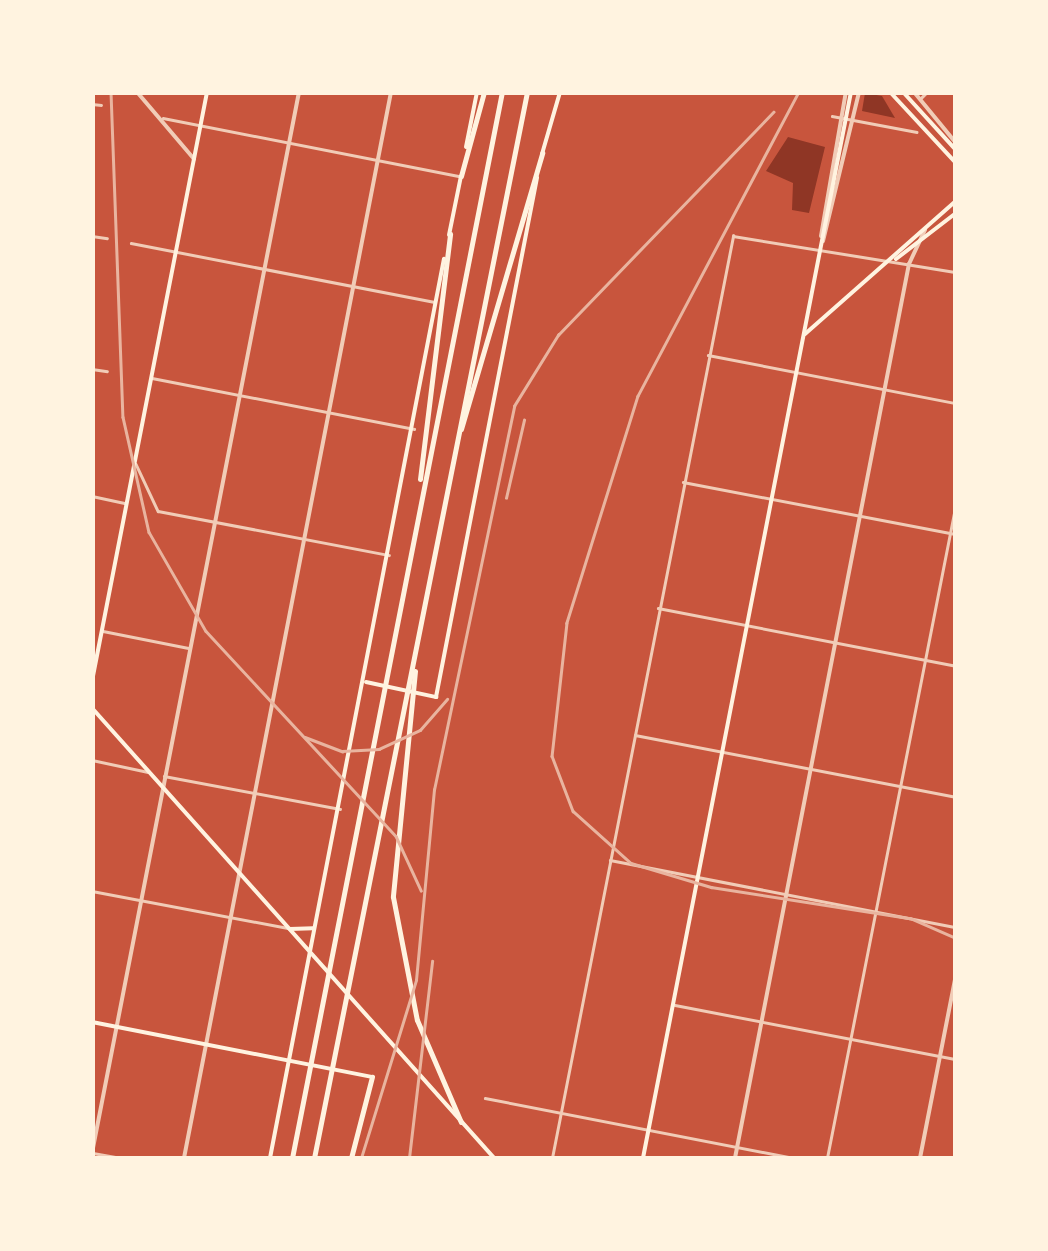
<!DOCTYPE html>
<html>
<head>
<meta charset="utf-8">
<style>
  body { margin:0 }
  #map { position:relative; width:1048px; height:1251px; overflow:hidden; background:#c8553d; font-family:"Titillium Web",sans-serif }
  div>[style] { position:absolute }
  .water>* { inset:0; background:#8f3625 }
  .minor>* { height:2.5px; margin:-1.25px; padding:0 1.25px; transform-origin:1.25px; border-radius:1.25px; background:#f1ccb7 }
  .tertiary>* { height:4px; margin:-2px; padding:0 2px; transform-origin:2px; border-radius:2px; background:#f1ccb7 }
  .secondary>* { height:4px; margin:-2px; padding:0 2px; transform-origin:2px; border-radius:2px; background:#fff3e0 }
  .primary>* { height:4px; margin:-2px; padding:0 2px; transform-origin:2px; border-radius:2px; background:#fff3e0 }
  .motorway>* { height:5px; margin:-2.5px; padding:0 2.5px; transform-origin:2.5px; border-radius:2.5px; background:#fff3e0 }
  .rail>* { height:2.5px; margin:-1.25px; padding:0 1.25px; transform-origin:1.25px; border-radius:1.25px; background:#e9b49f }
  span { translate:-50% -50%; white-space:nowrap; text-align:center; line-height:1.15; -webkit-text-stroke:8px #fff3e0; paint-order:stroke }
  .frame { position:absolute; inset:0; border:95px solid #fff3e0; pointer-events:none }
</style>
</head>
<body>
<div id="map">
  <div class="water">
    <div style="clip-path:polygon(865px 93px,882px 96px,895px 118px,862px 111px)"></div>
    <div style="clip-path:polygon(788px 137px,825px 147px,809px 213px,792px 210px,793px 183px,766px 171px)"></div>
  </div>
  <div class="minor">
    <div style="left:921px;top:98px;width:8px;rotate:-45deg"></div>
    <div style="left:92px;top:104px;width:9px;rotate:6deg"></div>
    <div style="left:832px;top:116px;width:86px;rotate:10.7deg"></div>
    <div style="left:163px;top:118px;width:302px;rotate:11.1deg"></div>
    <div style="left:92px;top:236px;width:15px;rotate:8deg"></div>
    <div style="left:131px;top:243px;width:309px;rotate:11deg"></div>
    <div style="left:708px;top:355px;width:253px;rotate:11deg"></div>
    <div style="left:92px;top:369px;width:15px;rotate:8deg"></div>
    <div style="left:152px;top:378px;width:267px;rotate:11deg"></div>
    <div style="left:136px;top:464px;width:52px;rotate:64.9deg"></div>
    <div style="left:158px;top:511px;width:235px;rotate:10.8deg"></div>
    <div style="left:683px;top:482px;width:278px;rotate:10.8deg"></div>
    <div style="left:92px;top:496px;width:34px;rotate:12deg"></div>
    <div style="left:658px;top:608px;width:304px;rotate:11deg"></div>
    <div style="left:103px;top:631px;width:88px;rotate:11.2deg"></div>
    <div style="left:635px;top:735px;width:327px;rotate:10.9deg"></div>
    <div style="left:92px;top:760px;width:57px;rotate:12.1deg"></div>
    <div style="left:164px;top:776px;width:179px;rotate:10.6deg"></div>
    <div style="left:610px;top:860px;width:352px;rotate:11deg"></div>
    <div style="left:92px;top:891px;width:199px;rotate:10.7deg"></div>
    <div style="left:675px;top:1005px;width:286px;rotate:10.9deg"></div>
    <div style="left:485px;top:1098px;width:314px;rotate:11deg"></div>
    <div style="left:93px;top:1153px;width:28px;rotate:10deg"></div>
    <div style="left:552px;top:1158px;width:940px;rotate:-78.89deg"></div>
    <div style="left:733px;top:236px;width:226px;rotate:9.2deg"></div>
    <div style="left:827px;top:1158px;width:668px;rotate:-78.86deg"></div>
  </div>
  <div class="tertiary">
    <div style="left:137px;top:92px;width:88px;rotate:49.6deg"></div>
    <div style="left:914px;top:92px;width:66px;rotate:50.5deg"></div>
    <div style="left:821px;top:236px;width:146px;rotate:-80.2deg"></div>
    <div style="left:823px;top:241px;width:153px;rotate:-76.4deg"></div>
    <div style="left:92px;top:1153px;width:1081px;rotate:-78.96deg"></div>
    <div style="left:184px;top:1158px;width:1086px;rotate:-79.01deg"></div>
    <div style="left:735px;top:1158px;width:911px;rotate:-78.99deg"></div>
    <div style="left:909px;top:264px;width:38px;rotate:-65deg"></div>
    <div style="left:920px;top:1158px;width:187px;rotate:-78.9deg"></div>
  </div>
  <div class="secondary">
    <div style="left:890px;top:92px;width:97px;rotate:47.1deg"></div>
    <div style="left:903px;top:92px;width:79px;rotate:47.6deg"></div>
    <div style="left:466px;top:147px;width:56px;rotate:-78.7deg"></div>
    <div style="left:542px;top:154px;width:65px;rotate:-73.8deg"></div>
    <div style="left:449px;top:235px;width:60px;rotate:-78.5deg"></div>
    <div style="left:896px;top:259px;width:76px;rotate:-37.5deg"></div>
    <div style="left:805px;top:334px;width:201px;rotate:-41.4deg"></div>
    <div style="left:366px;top:682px;width:72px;rotate:12.1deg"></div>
    <div style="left:436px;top:697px;width:529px;rotate:-78.99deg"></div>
    <div style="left:92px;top:708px;width:603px;rotate:48.22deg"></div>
    <div style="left:290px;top:929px;width:23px;rotate:-2deg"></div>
    <div style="left:92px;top:1022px;width:285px;rotate:11.1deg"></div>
    <div style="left:270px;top:1158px;width:916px;rotate:-79.05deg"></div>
    <div style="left:643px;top:1158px;width:1086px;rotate:-78.96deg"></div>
  </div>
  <div class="primary">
    <div style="left:92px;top:681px;width:600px;rotate:-78.95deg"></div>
  </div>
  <div class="motorway">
    <div style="left:461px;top:176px;width:87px;rotate:-74.7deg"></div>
    <div style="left:461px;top:429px;width:288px;rotate:-73.6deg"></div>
    <div style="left:420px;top:479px;width:247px;rotate:-83deg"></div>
    <div style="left:415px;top:671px;width:227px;rotate:95.6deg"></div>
    <div style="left:393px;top:897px;width:125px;rotate:79deg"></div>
    <div style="left:417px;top:1020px;width:111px;rotate:66.7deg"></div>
    <div style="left:292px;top:1158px;width:1086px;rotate:-78.86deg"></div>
    <div style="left:314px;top:1158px;width:1087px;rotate:-78.7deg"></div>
    <div style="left:351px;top:1158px;width:84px;rotate:-75.5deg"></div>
  </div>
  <div class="rail">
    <div style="left:111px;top:92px;width:325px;rotate:87.9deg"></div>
    <div style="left:123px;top:417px;width:118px;rotate:77.3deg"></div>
    <div style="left:149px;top:532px;width:114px;rotate:60.1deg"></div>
    <div style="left:206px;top:631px;width:280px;rotate:47.2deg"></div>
    <div style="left:396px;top:836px;width:60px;rotate:65.2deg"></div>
    <div style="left:799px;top:92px;width:344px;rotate:117.9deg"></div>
    <div style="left:638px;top:396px;width:238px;rotate:107.4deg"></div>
    <div style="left:567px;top:623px;width:134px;rotate:96.4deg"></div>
    <div style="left:552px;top:756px;width:59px;rotate:69.1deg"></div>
    <div style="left:573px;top:811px;width:78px;rotate:41.9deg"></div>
    <div style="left:631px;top:863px;width:84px;rotate:16.7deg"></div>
    <div style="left:711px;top:887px;width:201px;rotate:8.9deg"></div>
    <div style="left:910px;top:918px;width:50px;rotate:23.5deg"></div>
    <div style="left:506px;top:498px;width:80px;rotate:-77deg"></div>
    <div style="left:305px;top:737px;width:40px;rotate:21deg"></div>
    <div style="left:342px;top:751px;width:37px;rotate:-3deg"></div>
    <div style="left:379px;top:749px;width:45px;rotate:-24.9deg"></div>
    <div style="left:420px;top:730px;width:41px;rotate:-48.9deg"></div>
    <div style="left:361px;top:1158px;width:186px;rotate:-72.8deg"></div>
    <div style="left:416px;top:980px;width:191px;rotate:-84.6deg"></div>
    <div style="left:434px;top:790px;width:392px;rotate:-78.2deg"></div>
    <div style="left:514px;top:406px;width:84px;rotate:-58.2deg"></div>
    <div style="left:558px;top:335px;width:310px;rotate:-46deg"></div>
    <div style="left:409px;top:1158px;width:198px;rotate:-83.3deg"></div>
  </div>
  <div class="frame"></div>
</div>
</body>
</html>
